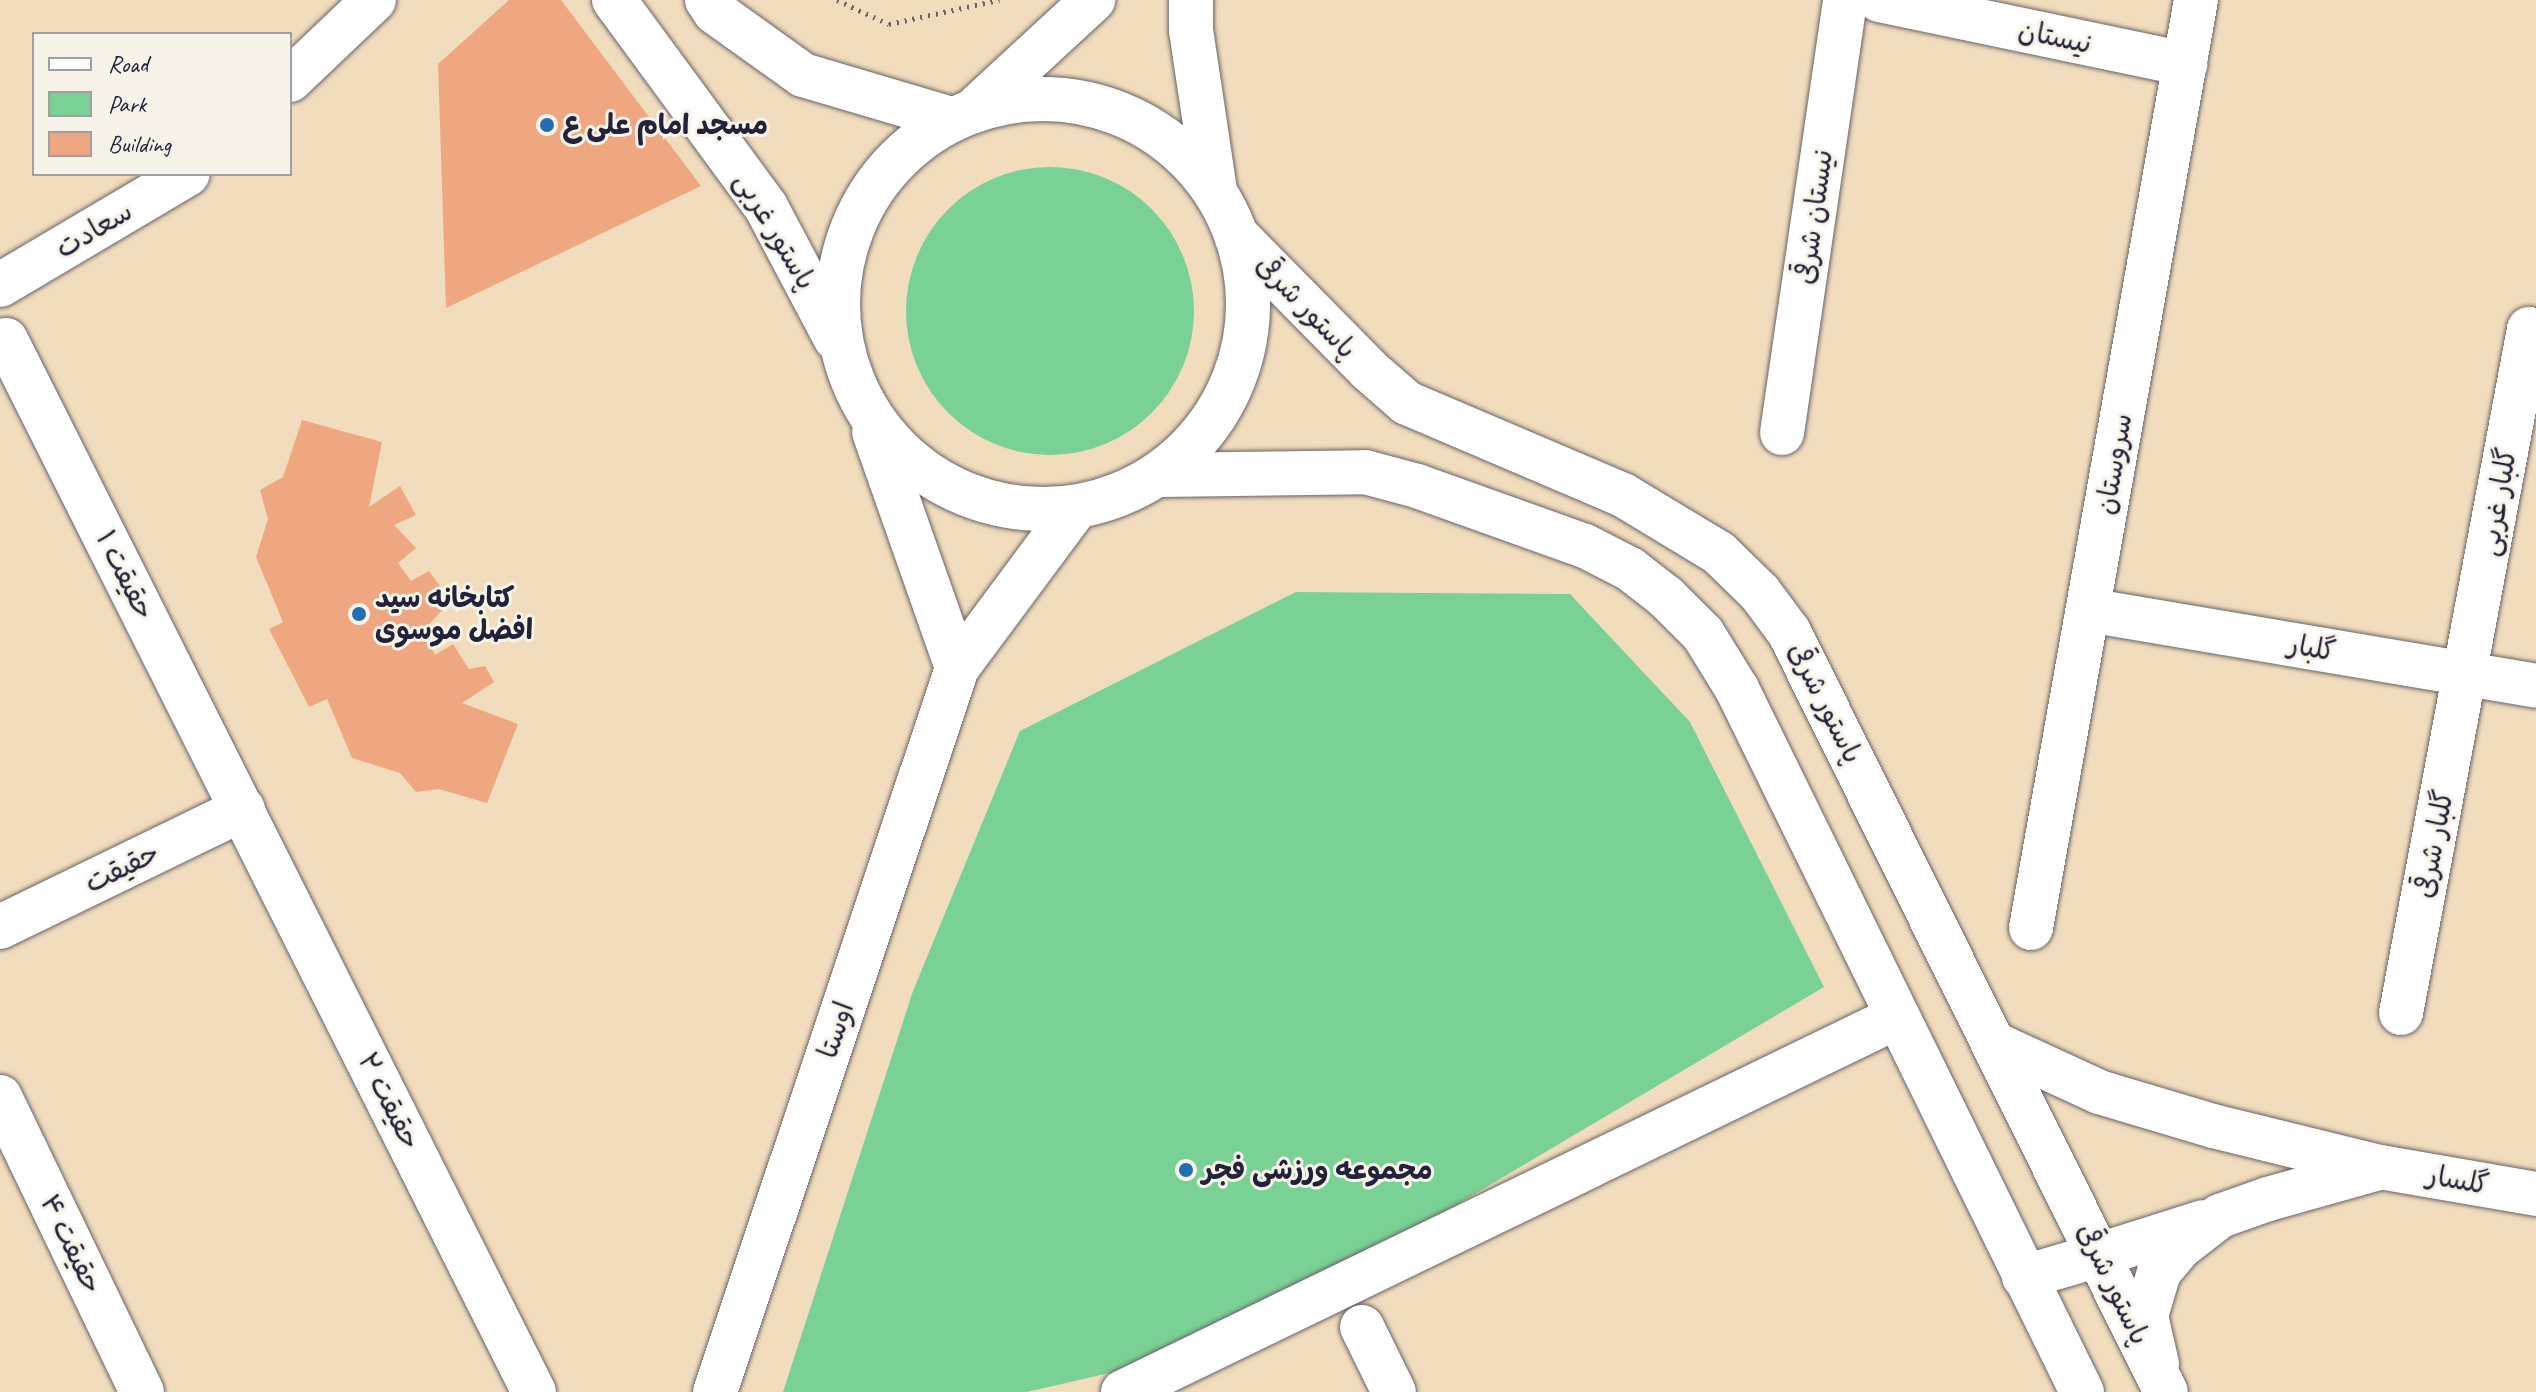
<!DOCTYPE html>
<html>
<head>
<meta charset="utf-8">
<style>
  body { margin:0 }
  #map { position:relative; width:2536px; height:1392px; overflow:hidden; background:#f1ddbd; font-family:Caveat,"Playpen Sans Arabic",sans-serif }
  div>[style] { position:absolute }
  .green>* { inset:0; background:#7ad195 }
  .round { border-radius:50% }
  .building>* { inset:0; background:#efa781 }
  .path>* { height:5px; margin-top:-2.5px; transform-origin:0; background:repeating-linear-gradient(90deg,#6a6368 0 2px,transparent 0 8px) }
  .roads { filter:drop-shadow(0 0 2px #6a6368) drop-shadow(0 0 2px #6a6368) }
  .minor>* { height:44px; margin:-22px; padding:0 22px; transform-origin:22px; border-radius:22px; background:#fff }
  .major>* { height:44px; margin:-22px; padding:0 22px; transform-origin:22px; border-radius:22px; background:#fff }
  .major>.ring { margin:-22px; padding:0; box-sizing:content-box; background:none; border:44px solid #fff; border-radius:50% }
  .dots>* { width:22px; height:22px; translate:-50% -50%; box-sizing:border-box; border:4px solid #f7f3e8; border-radius:50% }
  span { translate:-50% -50%; white-space:nowrap; text-align:center; line-height:1.15; -webkit-text-stroke:6px #f7f3e8; paint-order:stroke }
  .street-label { font-size:28px; color:#22223b }
  .poi-label { font-size:28px; color:#22223b; font-weight:700 }
  .left { translate:0 -50%; text-align:left }
  .legend { position:absolute; left:32px; top:32px; width:260px; height:144px; box-sizing:border-box; background:#f7f3e8; border:2px solid #a29fa3; margin:0; padding:10px 14px; list-style:none; font-size:24px; color:#22223b }
  .legend li { display:flex; align-items:center; gap:16px; height:40px }
  .legend b { width:40px; border:2px solid #a29fa3 }
</style>
</head>
<body>
<div id="map">
  <div class="green">
    <div class="round" style="left:906px;top:167px;width:288px;height:288px"></div>
    <div style="clip-path:polygon(1296px 592px,1570px 594px,1690px 722px,1824px 987px,1213px 1349px,1027px 1392px,783px 1392px,913px 991px,1020px 731px)"></div>
  </div>
  <div class="building">
    <div style="clip-path:polygon(509px 0,561px 0,701px 186px,446px 308px,438px 64px)"></div>
    <div style="clip-path:polygon(302px 420px,382px 442px,369px 507px,400px 486px,416px 515px,394px 525px,416px 548px,398px 563px,411px 581px,429px 571px,443px 590px,446px 606px,423px 631px,435px 655px,453px 644px,469px 669px,485px 666px,494px 682px,462px 703px,518px 724px,487px 803px,439px 789px,416px 792px,400px 773px,352px 758px,327px 699px,309px 707px,269px 629px,283px 622px,256px 557px,268px 519px,260px 490px,283px 477px)"></div>
  </div>
  <div class="path">
    <div style="left:837px;top:0;width:57px;rotate:24.8deg"></div>
    <div style="left:889px;top:24px;width:113px;rotate:-12.3deg"></div>
  </div>
  <div class="roads">
    <div class="minor">
      <div style="left:1879px;top:0;width:313px;rotate:11.8deg"></div>
      <div style="left:290px;top:80px;width:116px;rotate:-43.6deg"></div>
      <div style="left:0;top:285px;width:218px;rotate:-30.6deg"></div>
      <div style="left:6px;top:340px;width:1177px;rotate:63.35deg"></div>
      <div style="left:1782px;top:433px;width:438px;rotate:-81.7deg"></div>
      <div style="left:2088px;top:610px;width:454px;rotate:9.6deg"></div>
      <div style="left:0;top:927px;width:270px;rotate:-25.9deg"></div>
      <div style="left:2031px;top:928px;width:943px;rotate:-79.92deg"></div>
      <div style="left:2401px;top:1013px;width:696px;rotate:-79.4deg"></div>
      <div style="left:1997px;top:1045px;width:112px;rotate:24.7deg"></div>
      <div style="left:2099px;top:1092px;width:119px;rotate:16.6deg"></div>
      <div style="left:2213px;top:1126px;width:172px;rotate:13.8deg"></div>
      <div style="left:2380px;top:1167px;width:158px;rotate:9.8deg"></div>
      <div style="left:0;top:1097px;width:327px;rotate:64.3deg"></div>
      <div style="left:2099px;top:1255px;width:109px;rotate:-17.6deg"></div>
      <div style="left:1362px;top:1327px;width:72px;rotate:63.8deg"></div>
      <div style="left:2157px;top:1364px;width:49px;rotate:-102.9deg"></div>
      <div style="left:2146px;top:1316px;width:46px;rotate:-73.5deg"></div>
      <div style="left:2159px;top:1272px;width:33px;rotate:-50deg"></div>
      <div style="left:2180px;top:1247px;width:51px;rotate:-37.8deg"></div>
      <div style="left:2220px;top:1216px;width:51px;rotate:-19.5deg"></div>
      <div style="left:2268px;top:1199px;width:114px;rotate:-15.7deg"></div>
      <div style="left:1123px;top:1392px;width:860px;rotate:-25.85deg"></div>
    </div>
    <div class="major">
      <div style="left:614px;top:0;width:257px;rotate:53.7deg"></div>
      <div style="left:766px;top:207px;width:149px;rotate:62.1deg"></div>
      <div style="left:707px;top:0;width:14px;rotate:56deg"></div>
      <div style="left:715px;top:12px;width:108px;rotate:35.6deg"></div>
      <div style="left:803px;top:75px;width:155px;rotate:16.5deg"></div>
      <div style="left:1191px;top:0;width:30px;rotate:90deg"></div>
      <div style="left:1191px;top:30px;width:162px;rotate:81.5deg"></div>
      <div class="ring" style="left:838px;top:99px;width:366px;height:366px"></div>
      <div style="left:975px;top:109px;width:161px;rotate:-42.7deg"></div>
      <div style="left:1239px;top:238px;width:185px;rotate:45.4deg"></div>
      <div style="left:1369px;top:370px;width:50px;rotate:41deg"></div>
      <div style="left:1407px;top:403px;width:235px;rotate:23.1deg"></div>
      <div style="left:1623px;top:495px;width:112px;rotate:31.1deg"></div>
      <div style="left:1719px;top:553px;width:57px;rotate:44.3deg"></div>
      <div style="left:1760px;top:593px;width:49px;rotate:53.4deg"></div>
      <div style="left:1789px;top:632px;width:848px;rotate:63.62deg"></div>
      <div style="left:874px;top:432px;width:250px;rotate:70.6deg"></div>
      <div style="left:1160px;top:475px;width:205px;rotate:-0.8deg"></div>
      <div style="left:1365px;top:472px;width:54px;rotate:15.1deg"></div>
      <div style="left:1417px;top:486px;width:178px;rotate:19.7deg"></div>
      <div style="left:1585px;top:546px;width:51px;rotate:27.1deg"></div>
      <div style="left:1630px;top:569px;width:46px;rotate:37.9deg"></div>
      <div style="left:1666px;top:597px;width:52px;rotate:45deg"></div>
      <div style="left:1703px;top:634px;width:65px;rotate:58.3deg"></div>
      <div style="left:1737px;top:689px;width:783px;rotate:63.86deg"></div>
      <div style="left:2024px;top:1277px;width:78px;rotate:-16.3deg"></div>
      <div style="left:715px;top:1392px;width:763px;rotate:-71.52deg"></div>
      <div style="left:957px;top:668px;width:198px;rotate:-53.4deg"></div>
    </div>
  </div>
  <div class="dots">
    <div style="left:547px;top:125px;background:#1f6fb2"></div>
    <div style="left:359px;top:614px;background:#1f6fb2"></div>
    <div style="left:1186px;top:1170px;background:#1f6fb2"></div>
  </div>
  <div class="street-label">
    <span style="left:2055px;top:37px;rotate:12deg">نیستان</span>
    <span style="left:1814px;top:217px;rotate:-82deg">نیستان شرقی</span>
    <span style="left:94px;top:230px;rotate:-31deg">سعادت</span>
    <span style="left:775px;top:231px;rotate:59deg">پاستور غربی</span>
    <span style="left:1306px;top:307px;rotate:46deg">پاستور شرقی</span>
    <span style="left:2114px;top:464px;rotate:-80deg">سروستان</span>
    <span style="left:2498px;top:502px;rotate:-80deg">گلبار غربی</span>
    <span style="left:125px;top:575px;rotate:63deg">حقیقت ۱</span>
    <span style="left:2312px;top:648px;rotate:10deg">گلبار</span>
    <span style="left:1825px;top:703px;rotate:63deg">پاستور شرقی</span>
    <span style="left:2434px;top:844px;rotate:-79deg">گلبار شرقی</span>
    <span style="left:122px;top:868px;rotate:-26deg">حقیقت</span>
    <span style="left:836px;top:1030px;rotate:-71deg">اوستا</span>
    <span style="left:389px;top:1101px;rotate:63deg">حقیقت ۲</span>
    <span style="left:2458px;top:1180px;rotate:10deg">گلسار</span>
    <span style="left:71px;top:1244px;rotate:64deg">حقیقت ۴</span>
    <span style="left:2113px;top:1284px;rotate:64deg">پاستور شرقی</span>
  </div>
  <div class="poi-label">
    <span class="left" style="left:563px;top:125px">مسجد امام علی ع</span>
    <span class="left" style="left:375px;top:614px">کتابخانه سید<br>افضل موسوی</span>
    <span class="left" style="left:1202px;top:1170px">مجموعه ورزشی فجر</span>
  </div>
  <ul class="legend">
  <li><b style="height:10px;background:#fff"></b>Road</li>
  <li><b style="height:22px;background:#7ad195"></b>Park</li>
  <li><b style="height:22px;background:#efa781"></b>Building</li>
  </ul>
</div>
</body>
</html>
